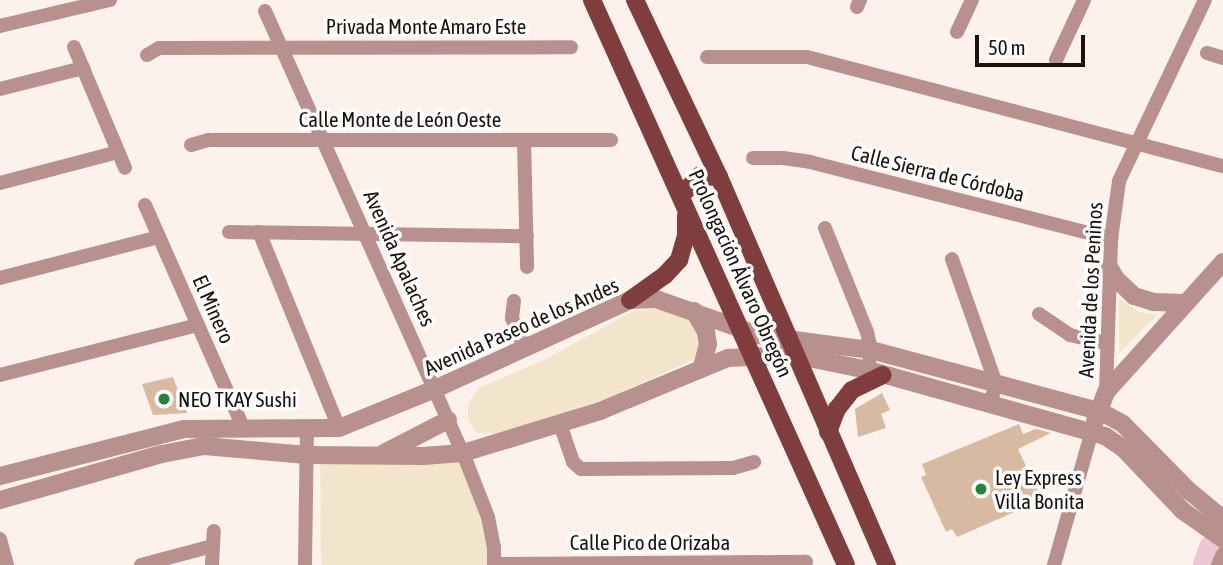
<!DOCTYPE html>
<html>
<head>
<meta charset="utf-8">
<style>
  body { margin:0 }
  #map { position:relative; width:1223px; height:565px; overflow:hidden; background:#fdf1ec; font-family:"Asap Condensed",sans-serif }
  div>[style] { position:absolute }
  .green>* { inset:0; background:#f2e5cb }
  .river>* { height:26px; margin:-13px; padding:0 13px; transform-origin:13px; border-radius:13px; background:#eec6d1 }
  .building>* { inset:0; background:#d7baa1 }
  .minor>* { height:14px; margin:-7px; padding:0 7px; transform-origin:7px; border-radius:7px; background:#b8908e }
  .tertiary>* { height:18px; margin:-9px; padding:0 9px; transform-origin:9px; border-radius:9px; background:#b8908e }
  .primary>* { height:18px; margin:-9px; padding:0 9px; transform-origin:9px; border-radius:9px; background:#7f3d3d }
  .dots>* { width:19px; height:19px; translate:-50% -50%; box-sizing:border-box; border:4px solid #fff; border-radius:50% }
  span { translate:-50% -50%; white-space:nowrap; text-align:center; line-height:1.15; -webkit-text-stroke:7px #fff; paint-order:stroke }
  .street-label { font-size:21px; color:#1b110d }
  .poi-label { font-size:21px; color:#1b110d }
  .left { translate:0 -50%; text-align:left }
  .scale { position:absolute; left:975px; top:35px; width:110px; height:32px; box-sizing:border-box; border:4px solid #1b110d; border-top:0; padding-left:9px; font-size:21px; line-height:24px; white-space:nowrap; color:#1b110d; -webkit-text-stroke:5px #fff; paint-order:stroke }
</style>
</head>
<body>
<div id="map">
  <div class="green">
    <div style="clip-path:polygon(1119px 298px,1139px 312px,1157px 315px,1119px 354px)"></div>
    <div style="clip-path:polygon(665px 307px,694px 318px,701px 345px,697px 358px,613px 396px,499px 434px,477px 433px,468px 420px,468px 404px,479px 388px,548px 358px,633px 311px)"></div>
    <div style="clip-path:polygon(461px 460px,487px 530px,488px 565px,321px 565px,320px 463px)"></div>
  </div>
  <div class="river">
    <div style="left:1206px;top:565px;width:18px;rotate:-71deg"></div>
  </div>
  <div class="building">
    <div style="clip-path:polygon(173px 377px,187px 413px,153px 415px,142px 384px)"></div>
    <div style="clip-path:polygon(882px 393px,890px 410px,881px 414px,886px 428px,858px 437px,855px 409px)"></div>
    <div style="clip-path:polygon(1019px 424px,1023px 434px,1036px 429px,1051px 433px,1018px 449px,1042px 500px,957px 537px,952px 529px,946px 532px,921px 477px,926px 475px,922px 464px)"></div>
  </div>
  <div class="minor">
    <div style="left:857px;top:7px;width:8px;rotate:-67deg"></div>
    <div style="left:265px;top:11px;width:484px;rotate:65.9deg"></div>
    <div style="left:463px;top:453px;width:69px;rotate:68.7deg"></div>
    <div style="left:488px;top:517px;width:31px;rotate:79deg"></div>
    <div style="left:494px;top:547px;width:18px;rotate:90deg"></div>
    <div style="left:0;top:26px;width:113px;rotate:-13.3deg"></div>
    <div style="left:957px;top:32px;width:35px;rotate:-65deg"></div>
    <div style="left:74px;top:47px;width:131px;rotate:67.1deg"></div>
    <div style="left:1207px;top:53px;width:17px;rotate:17deg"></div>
    <div style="left:147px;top:55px;width:14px;rotate:-30deg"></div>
    <div style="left:159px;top:48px;width:412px;rotate:-0.1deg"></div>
    <div style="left:707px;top:57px;width:100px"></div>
    <div style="left:807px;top:57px;width:430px;rotate:14.7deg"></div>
    <div style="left:1056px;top:60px;width:66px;rotate:-65deg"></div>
    <div style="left:0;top:89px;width:86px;rotate:-14.2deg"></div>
    <div style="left:524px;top:141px;width:126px;rotate:88.6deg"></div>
    <div style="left:191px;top:145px;width:19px;rotate:-16deg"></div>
    <div style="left:209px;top:140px;width:402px"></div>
    <div style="left:753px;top:158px;width:30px"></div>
    <div style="left:783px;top:158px;width:27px;rotate:8deg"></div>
    <div style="left:810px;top:162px;width:311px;rotate:14.3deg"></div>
    <div style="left:0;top:183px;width:122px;rotate:-14.7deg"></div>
    <div style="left:145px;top:205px;width:245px;rotate:66.2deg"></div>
    <div style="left:825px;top:228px;width:112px;rotate:68deg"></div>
    <div style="left:867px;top:332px;width:18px;rotate:77deg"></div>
    <div style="left:871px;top:350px;width:20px;rotate:99deg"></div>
    <div style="left:229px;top:232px;width:298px;rotate:0.8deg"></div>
    <div style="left:259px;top:232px;width:212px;rotate:67.8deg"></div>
    <div style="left:952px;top:259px;width:133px;rotate:70.6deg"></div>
    <div style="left:996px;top:384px;width:21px;rotate:107deg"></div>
    <div style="left:0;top:278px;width:164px;rotate:-14.5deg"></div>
    <div style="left:514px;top:301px;width:17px;rotate:97deg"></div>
    <div style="left:512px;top:318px;width:33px;rotate:67deg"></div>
    <div style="left:1039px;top:314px;width:37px;rotate:34deg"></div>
    <div style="left:1070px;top:335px;width:36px;rotate:13deg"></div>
    <div style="left:0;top:375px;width:204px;rotate:-14.2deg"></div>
    <div style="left:1106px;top:392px;width:153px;rotate:-88.1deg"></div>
    <div style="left:1111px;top:239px;width:59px;rotate:-82.1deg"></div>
    <div style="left:1119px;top:181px;width:200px;rotate:-64.6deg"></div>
    <div style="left:560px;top:424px;width:40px;rotate:71.1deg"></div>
    <div style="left:573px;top:462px;width:11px;rotate:41deg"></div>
    <div style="left:581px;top:469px;width:152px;rotate:-0.4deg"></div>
    <div style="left:733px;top:468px;width:22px;rotate:-16deg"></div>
    <div style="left:0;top:539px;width:27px;rotate:75deg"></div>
    <div style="left:494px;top:564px;width:312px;rotate:-0.4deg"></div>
    <div style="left:141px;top:565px;width:74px;rotate:-14.8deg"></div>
    <div style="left:212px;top:565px;width:34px;rotate:-87deg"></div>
    <div style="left:305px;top:565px;width:137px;rotate:-89.2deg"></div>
    <div style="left:1054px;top:565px;width:139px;rotate:-74.2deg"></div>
    <div style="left:1218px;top:565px;width:12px;rotate:-66deg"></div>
  </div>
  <div class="tertiary">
    <div style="left:1109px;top:267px;width:14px;rotate:60deg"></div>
    <div style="left:1116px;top:279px;width:25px;rotate:43deg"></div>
    <div style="left:1134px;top:296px;width:21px;rotate:17deg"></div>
    <div style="left:1154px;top:302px;width:30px;rotate:2deg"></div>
    <div style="left:694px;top:311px;width:24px;rotate:60deg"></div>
    <div style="left:706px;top:332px;width:12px;rotate:81deg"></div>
    <div style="left:708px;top:344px;width:23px;rotate:105deg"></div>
    <div style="left:1095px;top:421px;width:31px;rotate:-69deg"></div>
    <div style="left:1106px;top:392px;width:175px;rotate:-48deg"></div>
    <div style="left:384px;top:453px;width:72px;rotate:-27.3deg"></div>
    <div style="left:0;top:476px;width:191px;rotate:-14.3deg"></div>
    <div style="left:185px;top:429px;width:154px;rotate:-0.4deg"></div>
    <div style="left:339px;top:428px;width:104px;rotate:-22.1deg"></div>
    <div style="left:435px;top:389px;width:214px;rotate:-24.5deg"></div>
    <div style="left:630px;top:300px;width:26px;rotate:-2deg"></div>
    <div style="left:656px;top:299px;width:108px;rotate:19.4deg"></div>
    <div style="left:758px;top:335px;width:114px;rotate:7.6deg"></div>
    <div style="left:871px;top:350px;width:236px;rotate:15deg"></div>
    <div style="left:1099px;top:411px;width:27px;rotate:28deg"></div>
    <div style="left:1123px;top:424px;width:93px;rotate:45.4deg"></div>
    <div style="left:1188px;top:490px;width:45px;rotate:39.6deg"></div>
    <div style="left:0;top:500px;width:168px;rotate:-15.9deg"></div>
    <div style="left:162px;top:454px;width:43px;rotate:-10.8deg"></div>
    <div style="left:204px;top:446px;width:103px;rotate:5deg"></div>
    <div style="left:307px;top:455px;width:116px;rotate:0.5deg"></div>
    <div style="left:423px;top:456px;width:40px;rotate:-4.3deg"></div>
    <div style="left:463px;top:453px;width:143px;rotate:-17deg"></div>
    <div style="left:600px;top:411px;width:139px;rotate:-22.5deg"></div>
    <div style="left:728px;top:358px;width:66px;rotate:-2.6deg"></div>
    <div style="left:794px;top:355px;width:76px;rotate:11.5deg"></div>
    <div style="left:868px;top:370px;width:246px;rotate:15.6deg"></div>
    <div style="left:1105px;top:436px;width:22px;rotate:34deg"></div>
    <div style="left:1123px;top:448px;width:87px;rotate:46.4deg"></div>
    <div style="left:1183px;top:511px;width:49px;rotate:35deg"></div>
  </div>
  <div class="primary">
    <div style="left:592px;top:0;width:619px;rotate:65.79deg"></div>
    <div style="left:635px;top:0;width:196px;rotate:64.6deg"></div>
    <div style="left:719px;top:177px;width:423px;rotate:66.6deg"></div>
    <div style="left:681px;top:196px;width:27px;rotate:-48deg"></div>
    <div style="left:699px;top:176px;width:20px;rotate:3deg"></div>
    <div style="left:630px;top:300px;width:43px;rotate:-35.5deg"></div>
    <div style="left:665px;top:275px;width:21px;rotate:-47deg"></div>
    <div style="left:679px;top:260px;width:25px;rotate:-74deg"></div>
    <div style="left:686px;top:236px;width:20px;rotate:-90deg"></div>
    <div style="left:828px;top:432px;width:25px;rotate:-69deg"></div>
    <div style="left:837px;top:409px;width:24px;rotate:-52deg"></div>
    <div style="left:852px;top:390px;width:34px;rotate:-26deg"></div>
  </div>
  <div class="dots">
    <div style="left:164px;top:399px;background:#248334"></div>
    <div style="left:981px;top:489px;background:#248334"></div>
  </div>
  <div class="street-label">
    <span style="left:426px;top:26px">Privada Monte Amaro Este</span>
    <span style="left:400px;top:119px">Calle Monte de León Oeste</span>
    <span style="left:938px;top:173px;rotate:14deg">Calle Sierra de Córdoba</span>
    <span style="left:400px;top:258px;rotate:66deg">Avenida Apalaches</span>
    <span style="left:741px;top:273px;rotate:66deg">Prolongación Álvaro Obregón</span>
    <span style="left:1090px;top:290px;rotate:-87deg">Avenida de los Peninos</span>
    <span style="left:214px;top:309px;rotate:66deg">El Minero</span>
    <span style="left:521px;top:326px;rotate:-24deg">Avenida Paseo de los Andes</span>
    <span style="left:650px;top:542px">Calle Pico de Orizaba</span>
  </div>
  <div class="poi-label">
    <span class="left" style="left:178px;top:399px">NEO TKAY Sushi</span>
    <span class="left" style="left:995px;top:489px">Ley Express<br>Villa Bonita</span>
  </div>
  <div class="scale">50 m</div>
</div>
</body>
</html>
